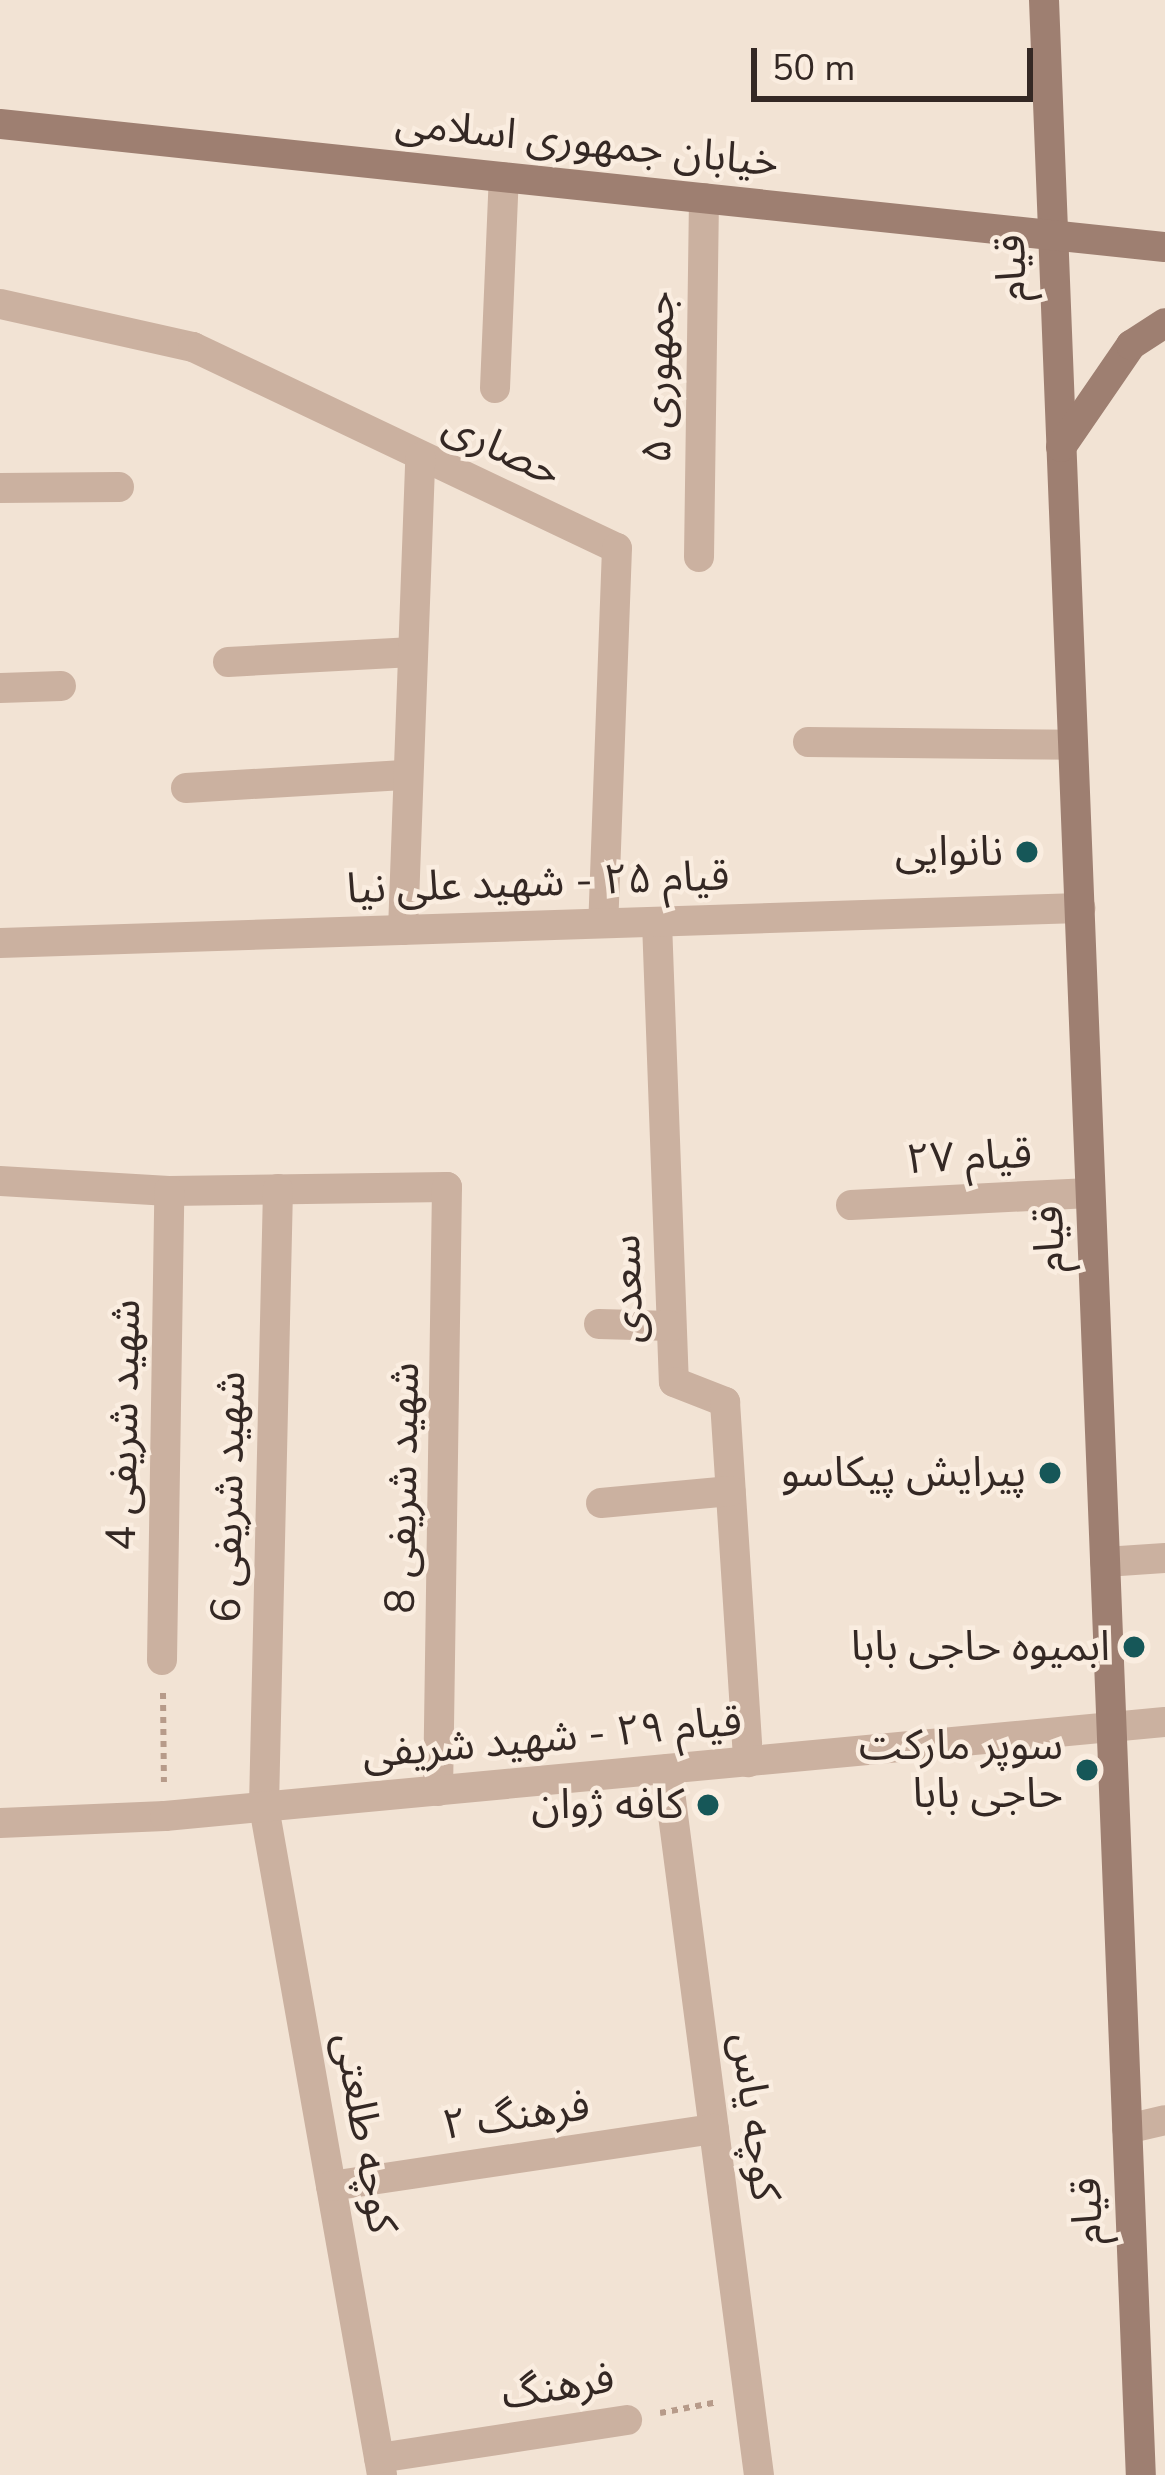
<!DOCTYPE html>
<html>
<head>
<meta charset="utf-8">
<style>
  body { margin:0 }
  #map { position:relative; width:1165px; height:2475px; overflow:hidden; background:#f2e3d4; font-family:"Nunito Sans","Noto Sans Arabic",sans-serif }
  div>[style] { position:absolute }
  .path>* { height:6px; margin-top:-3px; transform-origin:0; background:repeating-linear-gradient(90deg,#b79b8a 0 6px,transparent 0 12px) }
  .street>* { height:30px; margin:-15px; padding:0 15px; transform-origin:15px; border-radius:15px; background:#cbb1a0 }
  .secondary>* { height:30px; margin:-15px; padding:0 15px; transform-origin:15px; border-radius:15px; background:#9e7f71 }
  .dots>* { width:33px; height:33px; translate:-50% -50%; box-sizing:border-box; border:6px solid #faede0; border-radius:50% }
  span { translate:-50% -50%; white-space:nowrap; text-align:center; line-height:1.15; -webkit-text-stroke:9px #faede0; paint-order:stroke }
  .street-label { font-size:42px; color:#342824 }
  .poi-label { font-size:42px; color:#342824 }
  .right { translate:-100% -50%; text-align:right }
  .scale { position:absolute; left:751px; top:48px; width:282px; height:54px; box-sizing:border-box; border:6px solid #342824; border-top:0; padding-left:15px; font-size:36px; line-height:42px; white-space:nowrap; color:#342824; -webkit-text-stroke:9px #faede0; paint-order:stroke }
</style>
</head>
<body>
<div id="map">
  <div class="path">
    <div style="left:163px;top:1693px;width:89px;rotate:89.4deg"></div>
    <div style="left:660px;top:2413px;width:59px;rotate:-10.7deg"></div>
  </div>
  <div class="street">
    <div style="left:0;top:304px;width:198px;rotate:12.6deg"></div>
    <div style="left:193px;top:347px;width:469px;rotate:25.4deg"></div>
    <div style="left:617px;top:548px;width:375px;rotate:92.1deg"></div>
    <div style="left:495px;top:388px;width:211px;rotate:-87.6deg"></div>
    <div style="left:0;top:488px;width:119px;rotate:-0.5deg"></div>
    <div style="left:699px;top:557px;width:359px;rotate:-89.2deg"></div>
    <div style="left:228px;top:662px;width:185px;rotate:-3.1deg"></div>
    <div style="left:0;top:688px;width:61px;rotate:-1.9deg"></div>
    <div style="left:808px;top:742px;width:265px;rotate:0.6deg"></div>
    <div style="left:186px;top:788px;width:222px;rotate:-3.4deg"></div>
    <div style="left:657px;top:922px;width:460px;rotate:87.9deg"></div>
    <div style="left:674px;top:1382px;width:55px;rotate:21.4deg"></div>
    <div style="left:725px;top:1402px;width:361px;rotate:86.3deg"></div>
    <div style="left:403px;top:930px;width:473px;rotate:-87.9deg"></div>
    <div style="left:0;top:943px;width:1081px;rotate:-1.86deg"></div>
    <div style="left:0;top:1181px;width:169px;rotate:3.4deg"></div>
    <div style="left:169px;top:1191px;width:278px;rotate:-0.8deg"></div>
    <div style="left:447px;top:1187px;width:604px;rotate:90.85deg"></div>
    <div style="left:278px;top:1189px;width:618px;rotate:91.3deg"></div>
    <div style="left:264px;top:1807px;width:678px;rotate:79.98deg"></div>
    <div style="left:851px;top:1205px;width:239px;rotate:-2.9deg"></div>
    <div style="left:599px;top:1324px;width:72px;rotate:1.6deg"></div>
    <div style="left:601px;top:1503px;width:130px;rotate:-5.3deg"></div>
    <div style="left:1105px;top:1562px;width:60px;rotate:-3.8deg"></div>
    <div style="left:162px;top:1660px;width:469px;rotate:-89.1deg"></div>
    <div style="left:667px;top:1769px;width:712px;rotate:82.58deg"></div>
    <div style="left:0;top:1823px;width:165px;rotate:-2.4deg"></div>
    <div style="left:165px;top:1816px;width:1004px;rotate:-5.37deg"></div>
    <div style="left:1127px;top:2129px;width:39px;rotate:-13deg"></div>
    <div style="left:331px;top:2186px;width:387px;rotate:-8.5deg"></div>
    <div style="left:379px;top:2458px;width:251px;rotate:-8.7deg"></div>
  </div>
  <div class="secondary">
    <div style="left:1044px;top:0;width:2477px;rotate:87.76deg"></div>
    <div style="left:0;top:124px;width:1171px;rotate:6.03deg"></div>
    <div style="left:1061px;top:447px;width:124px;rotate:-55.5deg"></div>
    <div style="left:1131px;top:345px;width:40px;rotate:-32.9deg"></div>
  </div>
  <div class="dots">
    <div style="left:1027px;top:852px;background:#165758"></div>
    <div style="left:1050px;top:1473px;background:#165758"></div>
    <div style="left:1134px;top:1647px;background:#165758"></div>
    <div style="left:1087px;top:1770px;background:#165758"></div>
    <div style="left:708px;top:1805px;background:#165758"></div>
  </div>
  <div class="street-label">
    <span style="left:587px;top:143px;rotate:6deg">خیابان جمهوری اسلامی</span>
    <span style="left:1012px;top:268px;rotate:-92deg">قیام</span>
    <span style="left:659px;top:377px;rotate:-89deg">جمهوری ۵</span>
    <span style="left:502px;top:449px;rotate:25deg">حصاری</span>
    <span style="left:538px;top:883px;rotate:-2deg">قیام ۲۵ - شهید علی نیا</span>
    <span style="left:969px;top:1157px;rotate:-3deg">قیام ۲۷</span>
    <span style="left:1050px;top:1239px;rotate:-92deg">قیام</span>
    <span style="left:628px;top:1289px;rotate:-92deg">سعدی</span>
    <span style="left:124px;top:1425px;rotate:-89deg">شهید شریفی 4</span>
    <span style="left:403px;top:1488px;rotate:-89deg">شهید شریفی 8</span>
    <span style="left:229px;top:1497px;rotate:-89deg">شهید شریفی 6</span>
    <span style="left:552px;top:1738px;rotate:-5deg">قیام ۲۹ - شهید شریفی</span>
    <span style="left:516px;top:2116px;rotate:-8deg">فرهنگ ۲</span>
    <span style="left:755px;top:2117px;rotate:83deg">کوچه یاس</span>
    <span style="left:365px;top:2133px;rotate:80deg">کوچه طلعتی</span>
    <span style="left:1088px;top:2211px;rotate:-92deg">قیام</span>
    <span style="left:558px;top:2387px;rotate:-9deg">فرهنگ</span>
  </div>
  <div class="poi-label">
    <span class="right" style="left:1003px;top:852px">نانوایی</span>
    <span class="right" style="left:1026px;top:1473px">پیرایش پیکاسو</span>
    <span class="right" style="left:1110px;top:1647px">ابمیوه حاجی بابا</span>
    <span class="right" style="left:1063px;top:1770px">سوپر مارکت<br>حاجی بابا</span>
    <span class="right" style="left:684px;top:1805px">کافه ژوان</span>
  </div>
  <div class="scale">50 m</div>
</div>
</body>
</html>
